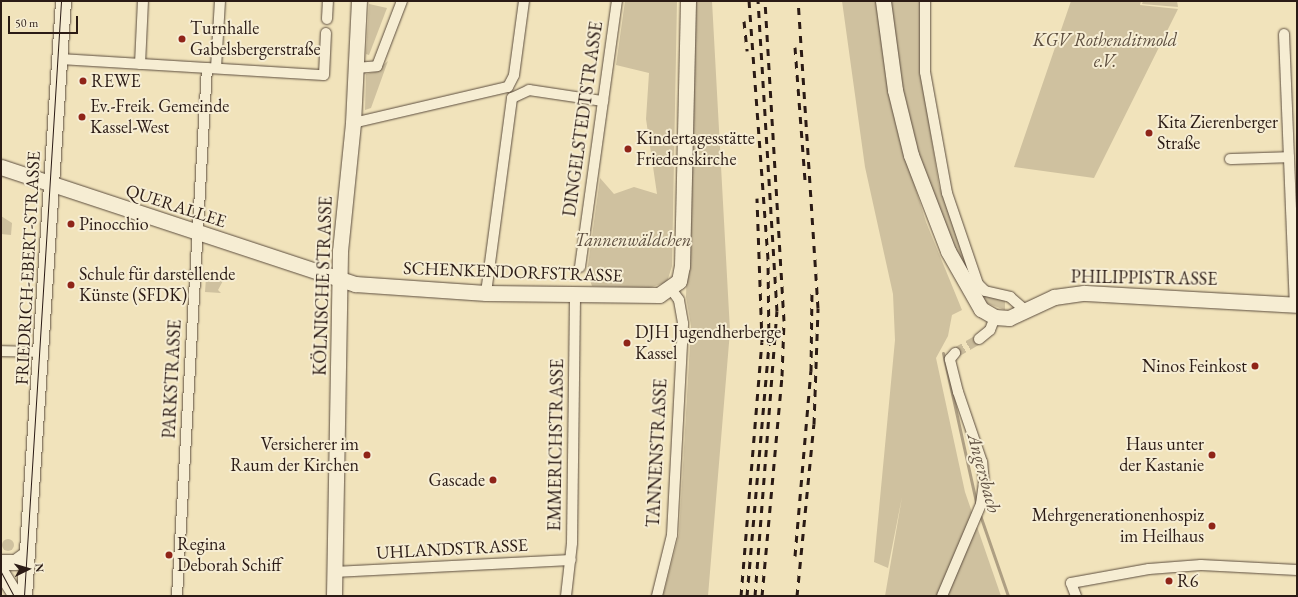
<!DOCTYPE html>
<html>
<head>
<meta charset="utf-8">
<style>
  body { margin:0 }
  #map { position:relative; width:1298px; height:597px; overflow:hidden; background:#f1e3bb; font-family:"EB Garamond",serif }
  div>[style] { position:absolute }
  .green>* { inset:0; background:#cfc19f }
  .round { border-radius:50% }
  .stream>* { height:3px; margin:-1.5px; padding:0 1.5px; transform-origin:1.5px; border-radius:1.5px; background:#ae9f83 }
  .street-tunnel>* { height:10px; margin-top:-5px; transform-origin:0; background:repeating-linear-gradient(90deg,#c9bb9a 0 10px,transparent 0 15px) }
  .roads { filter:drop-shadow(0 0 1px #5c4d3e) drop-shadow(0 0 1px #5c4d3e) }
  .street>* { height:10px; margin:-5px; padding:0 5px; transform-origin:5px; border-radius:5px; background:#f6edd3 }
  .secondary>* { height:15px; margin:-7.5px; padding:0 7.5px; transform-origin:7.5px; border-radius:7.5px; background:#f6edd3 }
  .tram>* { height:1px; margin:-0.5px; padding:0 0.5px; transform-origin:0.5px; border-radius:0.5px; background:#2b1b15 }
  .rail>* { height:3px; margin-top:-1.5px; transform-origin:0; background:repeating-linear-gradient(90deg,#2b1b15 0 7px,transparent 0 14px) }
  .dots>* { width:11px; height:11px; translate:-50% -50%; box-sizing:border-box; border:2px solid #f6edd3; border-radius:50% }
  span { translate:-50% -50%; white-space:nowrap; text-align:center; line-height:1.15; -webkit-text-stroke:4px #f6edd3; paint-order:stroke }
  .poi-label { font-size:18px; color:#2b1b15 }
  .left { translate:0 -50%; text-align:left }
  .right { translate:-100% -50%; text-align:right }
  .park-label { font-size:18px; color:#5c4d3e; font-style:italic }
  .street-label { font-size:18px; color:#2b1b15 }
  .water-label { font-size:19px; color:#5f5041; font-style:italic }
  .frame { position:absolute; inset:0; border:2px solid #2b1b15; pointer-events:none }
  .north { position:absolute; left:8px; top:549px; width:40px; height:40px; -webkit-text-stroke:3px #f6edd3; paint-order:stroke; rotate:85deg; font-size:11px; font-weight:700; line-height:16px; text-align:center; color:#2b1b15 }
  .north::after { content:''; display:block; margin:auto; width:14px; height:18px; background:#2b1b15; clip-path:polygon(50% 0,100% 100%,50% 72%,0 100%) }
  .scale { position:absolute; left:8px; top:16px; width:70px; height:18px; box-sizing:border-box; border:2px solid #2b1b15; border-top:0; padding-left:5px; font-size:12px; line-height:14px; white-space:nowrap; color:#2b1b15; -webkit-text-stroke:3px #f6edd3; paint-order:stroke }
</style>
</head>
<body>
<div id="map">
  <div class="green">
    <div style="clip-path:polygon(625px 1px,677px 1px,672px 266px,667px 282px,649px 288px,592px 286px,587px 272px,600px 178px,614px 194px,634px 187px,657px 194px,646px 119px,649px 73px,616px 65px)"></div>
    <div style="clip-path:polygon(695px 1px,712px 1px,730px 331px,708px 596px,663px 596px,679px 534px,691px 326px,686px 297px)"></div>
    <div style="clip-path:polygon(842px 1px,876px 1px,902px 145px,926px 222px,962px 310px,952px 315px,948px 336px,936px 358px,965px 492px,1001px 596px,885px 596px,902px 497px,888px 568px,874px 562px,895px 340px,893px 294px,865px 167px)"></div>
    <div style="clip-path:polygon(890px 1px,921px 1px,921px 71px,939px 186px,972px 279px,959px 262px,915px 144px,899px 77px)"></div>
    <div style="clip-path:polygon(1071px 1px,1141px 1px,1140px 5px,1178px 9px,1094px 178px,1014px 167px)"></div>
    <div style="clip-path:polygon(1143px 1px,1177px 1px,1178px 7px,1142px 4px)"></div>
    <div style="clip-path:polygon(369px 4px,387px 8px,369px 55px,366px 54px)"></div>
    <div style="clip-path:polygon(388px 61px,371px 108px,365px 110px,366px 74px,375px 72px)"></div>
    <div style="clip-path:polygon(1px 216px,12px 223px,11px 235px,1px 234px)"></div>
    <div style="clip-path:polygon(206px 278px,224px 279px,218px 290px,221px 293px,205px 292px)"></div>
    <div style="clip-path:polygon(981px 293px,1005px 300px,1005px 310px,984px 302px)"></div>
    <div class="round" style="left:2px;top:539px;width:12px;height:12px"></div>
  </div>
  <div class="stream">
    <div style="left:943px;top:353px;width:157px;rotate:77.5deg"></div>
    <div style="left:980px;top:515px;width:86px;rotate:70.9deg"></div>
  </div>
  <div class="street-tunnel">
    <div style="left:955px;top:353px;width:28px;rotate:-30deg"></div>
  </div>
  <div class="roads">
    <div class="street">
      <div style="left:925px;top:1px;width:71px;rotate:90deg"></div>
      <div style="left:925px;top:72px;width:123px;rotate:79.7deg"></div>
      <div style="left:947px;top:193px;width:96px;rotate:71.2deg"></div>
      <div style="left:978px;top:284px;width:10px;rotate:45deg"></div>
      <div style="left:985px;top:291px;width:26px;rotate:13deg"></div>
      <div style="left:1010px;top:297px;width:20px;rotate:41deg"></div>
      <div style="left:327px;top:19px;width:18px;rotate:-87deg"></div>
      <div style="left:1284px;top:34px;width:271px;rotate:87.7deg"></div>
      <div style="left:60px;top:59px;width:264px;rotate:3.5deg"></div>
      <div style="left:324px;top:75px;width:42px;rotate:-87.3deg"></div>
      <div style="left:140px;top:64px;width:63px;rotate:-87.3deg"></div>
      <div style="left:216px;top:68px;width:67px;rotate:-86.6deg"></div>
      <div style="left:356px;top:68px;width:21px;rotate:-5deg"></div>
      <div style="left:377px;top:66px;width:70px;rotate:-69deg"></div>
      <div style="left:353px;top:123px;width:159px;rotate:-13.1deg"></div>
      <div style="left:508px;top:87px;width:13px;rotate:-63deg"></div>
      <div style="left:514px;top:75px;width:75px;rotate:-82.3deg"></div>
      <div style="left:1230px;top:159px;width:59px;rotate:-1.9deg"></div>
      <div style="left:580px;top:267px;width:269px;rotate:-82.1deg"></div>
      <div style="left:486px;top:293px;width:197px;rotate:-82.4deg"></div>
      <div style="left:512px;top:98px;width:19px;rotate:-25deg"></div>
      <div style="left:529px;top:90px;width:75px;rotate:8.5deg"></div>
      <div style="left:979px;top:339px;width:14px;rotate:-39deg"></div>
      <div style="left:990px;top:330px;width:14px;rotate:-69deg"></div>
      <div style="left:1px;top:351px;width:41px;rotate:1.4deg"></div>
      <div style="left:334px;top:572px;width:237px;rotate:-2.9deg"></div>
      <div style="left:177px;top:596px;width:529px;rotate:-86.75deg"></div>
      <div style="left:566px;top:596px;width:53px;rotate:-83.5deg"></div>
      <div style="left:572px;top:543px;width:248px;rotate:-89.3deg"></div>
      <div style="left:657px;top:596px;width:63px;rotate:-76.2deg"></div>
      <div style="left:672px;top:535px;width:212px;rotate:-87deg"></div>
      <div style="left:683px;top:323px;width:23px;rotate:-100deg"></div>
      <div style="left:679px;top:300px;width:14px;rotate:-126deg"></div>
      <div style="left:942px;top:596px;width:100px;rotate:-67deg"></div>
      <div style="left:981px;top:504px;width:21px;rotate:-82deg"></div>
      <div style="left:984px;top:483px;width:21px;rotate:-95deg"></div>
      <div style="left:982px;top:462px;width:74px;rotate:-108.9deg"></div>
      <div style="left:958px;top:392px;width:34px;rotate:-104deg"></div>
      <div style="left:950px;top:359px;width:8px;rotate:-50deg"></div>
      <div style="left:1076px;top:596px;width:14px;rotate:-111deg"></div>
      <div style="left:1071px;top:583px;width:79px;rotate:-10.2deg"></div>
      <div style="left:1149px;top:569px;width:52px;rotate:-4.4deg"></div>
      <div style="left:1201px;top:565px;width:96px;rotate:3deg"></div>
    </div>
    <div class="secondary">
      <div style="left:883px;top:1px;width:90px;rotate:82.3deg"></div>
      <div style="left:895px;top:90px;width:67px;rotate:76.2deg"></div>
      <div style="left:911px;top:155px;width:103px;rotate:68.9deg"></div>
      <div style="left:948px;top:251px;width:67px;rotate:60.4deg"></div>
      <div style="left:981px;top:309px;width:16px;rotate:30deg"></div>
      <div style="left:995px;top:317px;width:14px;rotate:4deg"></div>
      <div style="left:1009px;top:318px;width:50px;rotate:-25deg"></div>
      <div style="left:1054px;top:297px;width:30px;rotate:-8deg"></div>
      <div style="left:1084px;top:293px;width:213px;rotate:3.2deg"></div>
      <div style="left:1px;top:167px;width:373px;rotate:18.3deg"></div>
      <div style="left:355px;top:284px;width:131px;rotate:3.9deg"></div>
      <div style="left:486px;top:293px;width:173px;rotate:0.7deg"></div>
      <div style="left:659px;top:295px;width:24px;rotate:-35deg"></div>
      <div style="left:679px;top:281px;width:15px;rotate:-79deg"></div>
      <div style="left:682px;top:266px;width:265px;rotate:-88.7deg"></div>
      <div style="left:1px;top:562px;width:14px"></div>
      <div style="left:15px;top:562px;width:14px;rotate:-36deg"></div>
      <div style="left:1px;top:572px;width:28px;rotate:58deg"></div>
      <div style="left:24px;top:596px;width:596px;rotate:-86.25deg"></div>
      <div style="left:334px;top:596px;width:345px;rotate:-89deg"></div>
      <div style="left:340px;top:251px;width:129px;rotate:-84.2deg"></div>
      <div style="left:353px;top:123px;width:122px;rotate:-87.2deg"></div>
    </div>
  </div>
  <div class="tram">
    <div style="left:1px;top:572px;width:27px;rotate:62deg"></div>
    <div style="left:24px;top:596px;width:596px;rotate:-86.44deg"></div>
  </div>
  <div class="rail">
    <div style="left:744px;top:21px;width:30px;rotate:84deg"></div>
    <div style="left:795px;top:47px;width:134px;rotate:85.7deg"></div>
    <div style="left:795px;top:556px;width:186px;rotate:-85.1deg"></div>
    <div style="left:811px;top:371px;width:79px;rotate:-89.3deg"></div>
    <div style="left:741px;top:596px;width:255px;rotate:-85.3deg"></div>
    <div style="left:762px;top:342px;width:144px;rotate:-92deg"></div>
    <div style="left:747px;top:596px;width:253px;rotate:-85deg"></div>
    <div style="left:769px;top:344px;width:85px;rotate:-90.7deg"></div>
    <div style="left:768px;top:259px;width:259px;rotate:-94.2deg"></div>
    <div style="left:755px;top:596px;width:286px;rotate:-85.6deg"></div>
    <div style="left:777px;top:311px;width:311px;rotate:-93.5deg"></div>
    <div style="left:762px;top:596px;width:221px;rotate:-84.8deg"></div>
    <div style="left:782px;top:376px;width:55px;rotate:-87.9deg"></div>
    <div style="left:784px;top:321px;width:321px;rotate:-93.4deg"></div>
    <div style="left:797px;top:596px;width:173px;rotate:-84.4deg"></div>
    <div style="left:814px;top:424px;width:116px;rotate:-88deg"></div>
    <div style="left:818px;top:308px;width:308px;rotate:-93.7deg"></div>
  </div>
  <div class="dots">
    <div style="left:182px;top:39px;background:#8f2418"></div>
    <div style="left:83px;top:81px;background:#8f2418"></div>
    <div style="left:82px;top:117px;background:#8f2418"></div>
    <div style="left:1149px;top:133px;background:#8f2418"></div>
    <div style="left:628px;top:149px;background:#8f2418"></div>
    <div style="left:71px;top:224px;background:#8f2418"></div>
    <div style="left:71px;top:285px;background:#8f2418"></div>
    <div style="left:627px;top:343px;background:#8f2418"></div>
    <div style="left:1255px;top:366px;background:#8f2418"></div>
    <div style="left:367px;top:455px;background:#8f2418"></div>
    <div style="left:1212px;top:455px;background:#8f2418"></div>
    <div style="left:493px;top:480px;background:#8f2418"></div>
    <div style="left:1212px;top:526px;background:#8f2418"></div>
    <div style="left:169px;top:555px;background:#8f2418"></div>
    <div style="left:1169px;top:581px;background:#8f2418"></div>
  </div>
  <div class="poi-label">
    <span class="left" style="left:190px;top:39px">Turnhalle<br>Gabelsbergerstraße</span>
    <span class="left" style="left:91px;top:81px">REWE</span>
    <span class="left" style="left:90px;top:117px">Ev.-Freik. Gemeinde<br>Kassel-West</span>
    <span class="left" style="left:1157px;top:133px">Kita Zierenberger<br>Straße</span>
    <span class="left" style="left:636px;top:149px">Kindertagesstätte<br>Friedenskirche</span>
    <span class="left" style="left:79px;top:224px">Pinocchio</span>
    <span class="left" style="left:79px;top:285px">Schule für darstellende<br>Künste (SFDK)</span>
    <span class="left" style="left:635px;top:343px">DJH Jugendherberge<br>Kassel</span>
    <span class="right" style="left:1247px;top:366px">Ninos Feinkost</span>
    <span class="right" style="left:359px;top:455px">Versicherer im<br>Raum der Kirchen</span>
    <span class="right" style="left:1204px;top:455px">Haus unter<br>der Kastanie</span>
    <span class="right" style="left:485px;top:480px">Gascade</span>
    <span class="right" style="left:1204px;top:526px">Mehrgenerationenhospiz<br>im Heilhaus</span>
    <span class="left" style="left:177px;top:555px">Regina<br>Deborah Schiff</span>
    <span class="left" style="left:1177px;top:581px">R6</span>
  </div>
  <div class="park-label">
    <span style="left:1105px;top:51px">KGV Rothenditmold<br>e.V.</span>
    <span style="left:633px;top:240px">Tannenwäldchen</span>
  </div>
  <div class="street-label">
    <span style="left:583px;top:119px;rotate:-82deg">DINGELSTEDTSTRASSE</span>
    <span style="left:176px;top:206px;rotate:18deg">QUERALLEE</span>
    <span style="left:28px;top:268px;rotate:-87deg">FRIEDRICH-EBERT-STRASSE</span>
    <span style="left:513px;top:272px;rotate:2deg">SCHENKENDORFSTRASSE</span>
    <span style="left:1144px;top:278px;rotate:1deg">PHILIPPISTRASSE</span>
    <span style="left:323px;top:286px;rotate:-88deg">KÖLNISCHE STRASSE</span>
    <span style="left:172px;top:379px;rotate:-87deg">PARKSTRASSE</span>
    <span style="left:556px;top:445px;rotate:-89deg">EMMERICHSTRASSE</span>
    <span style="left:657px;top:453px;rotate:-87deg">TANNENSTRASSE</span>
    <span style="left:452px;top:549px;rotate:-3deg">UHLANDSTRASSE</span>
  </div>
  <div class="water-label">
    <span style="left:984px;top:473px;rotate:75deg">Angersbach</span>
  </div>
  <div class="frame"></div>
  <div class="north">N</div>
  <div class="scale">50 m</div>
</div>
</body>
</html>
